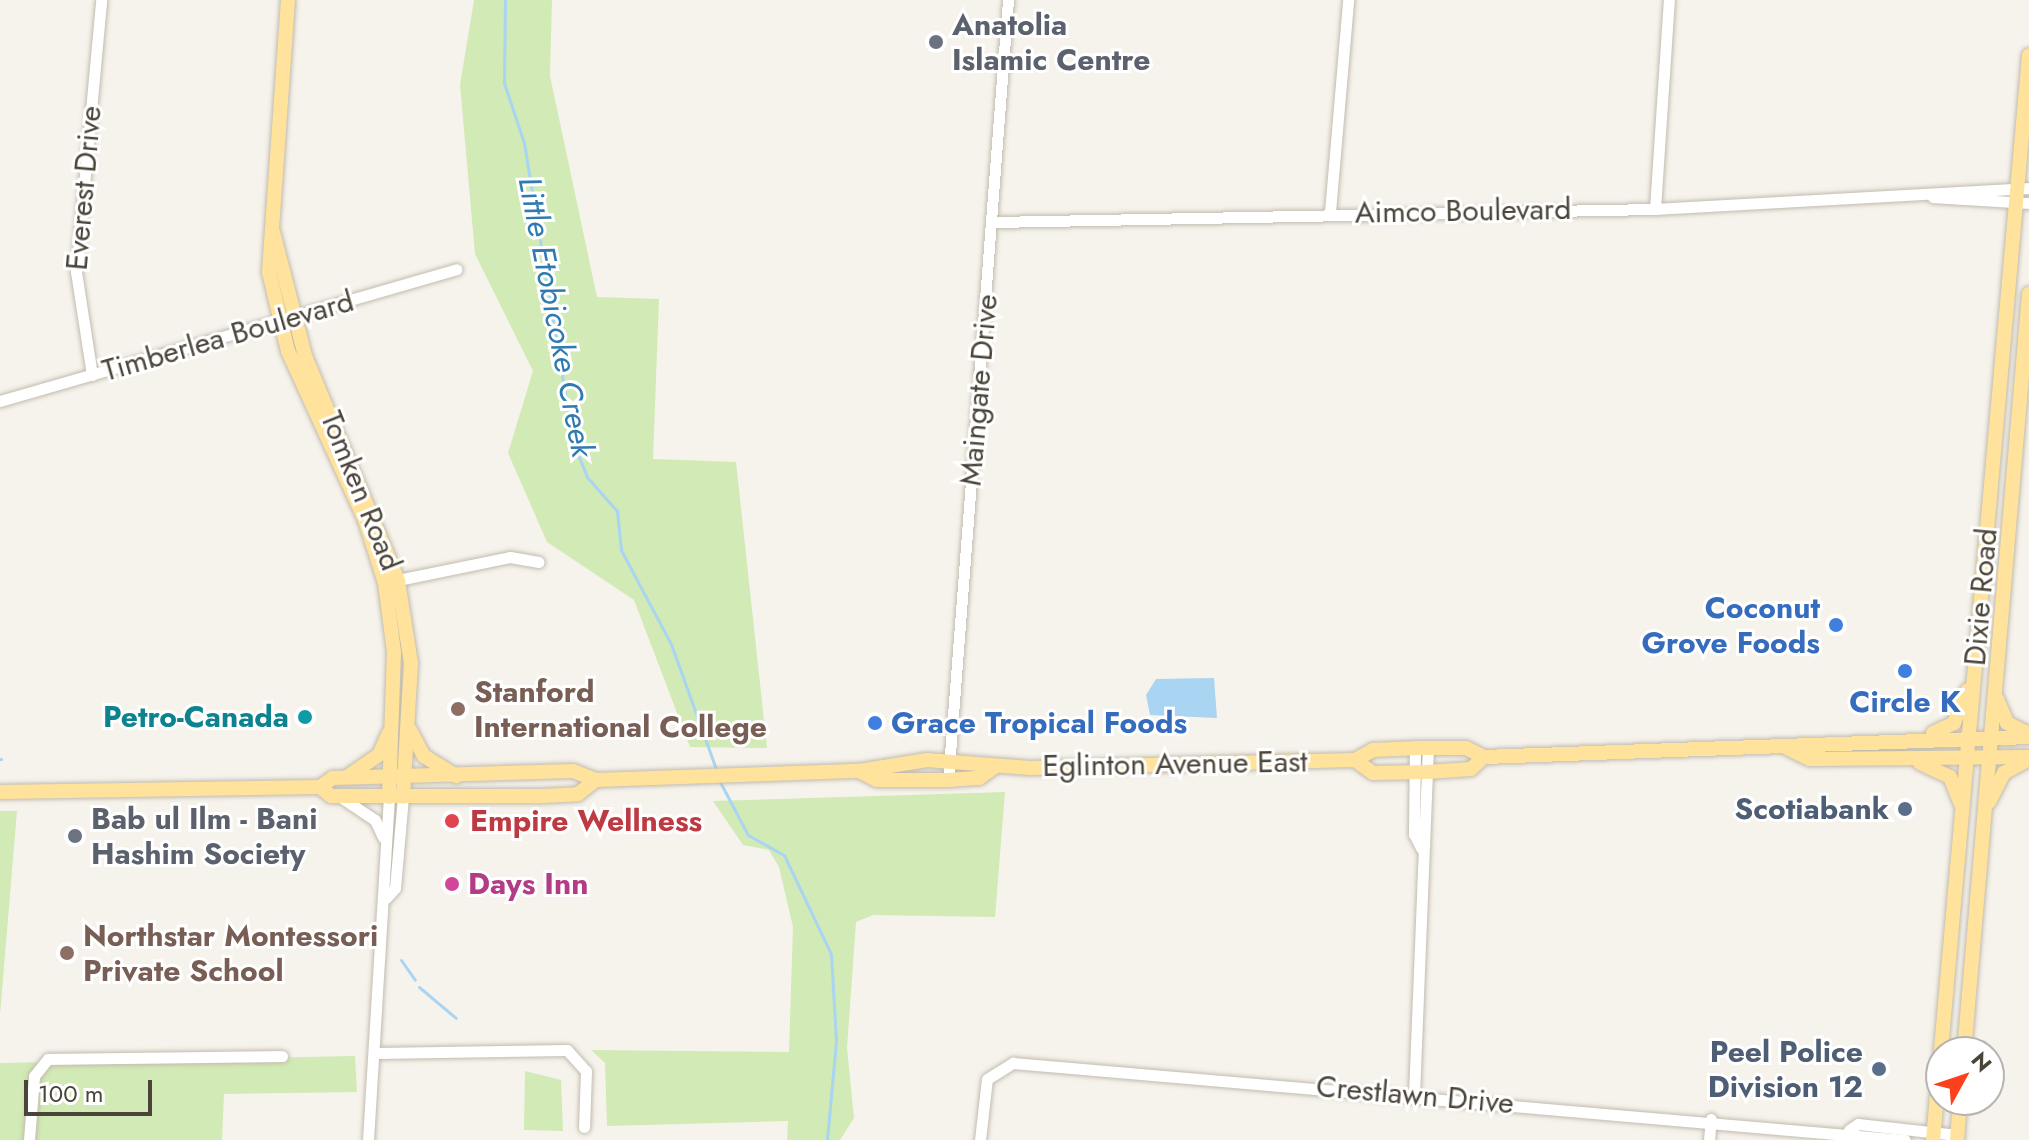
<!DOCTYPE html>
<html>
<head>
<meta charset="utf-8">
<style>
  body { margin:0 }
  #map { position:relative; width:2029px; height:1140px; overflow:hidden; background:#f6f3ec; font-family:Jost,sans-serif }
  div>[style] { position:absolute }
  .green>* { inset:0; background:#d2eab5 }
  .water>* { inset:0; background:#a9d4f2 }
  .stream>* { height:3px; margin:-1.5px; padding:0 1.5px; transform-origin:1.5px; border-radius:1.5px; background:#a9d4f2 }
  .roads { filter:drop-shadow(0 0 2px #c2bbae) drop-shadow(0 0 2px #c2bbae) }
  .minor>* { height:11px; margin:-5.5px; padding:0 5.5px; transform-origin:5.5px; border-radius:5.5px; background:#fff }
  .major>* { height:14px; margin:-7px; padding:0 7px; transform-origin:7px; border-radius:7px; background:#ffe39c }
  .dots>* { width:22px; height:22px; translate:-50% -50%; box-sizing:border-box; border:4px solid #fff; border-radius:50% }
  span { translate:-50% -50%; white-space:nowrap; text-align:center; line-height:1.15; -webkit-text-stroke:6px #fff; paint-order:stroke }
  .worship-label { font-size:30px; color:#5b616d; font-weight:700 }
  .left { translate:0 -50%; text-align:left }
  .street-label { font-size:30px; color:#4b4439 }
  .shop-label { font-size:30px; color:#366cbe; font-weight:700 }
  .right { translate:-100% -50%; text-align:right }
  .education-label { font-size:30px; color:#785e54; font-weight:700 }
  .culture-label { font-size:30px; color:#0d838f; font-weight:700 }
  .service-label { font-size:30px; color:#4e5e75; font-weight:700 }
  .health-label { font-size:30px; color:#be3a42; font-weight:700 }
  .hotel-label { font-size:30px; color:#b23c85; font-weight:700 }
  .water-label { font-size:32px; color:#2e7ab2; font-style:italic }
  .north { position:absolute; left:1925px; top:1036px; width:80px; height:80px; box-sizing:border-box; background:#fff; border:2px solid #b7b4b0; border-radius:50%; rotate:50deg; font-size:22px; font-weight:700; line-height:32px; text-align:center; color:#4b4439 }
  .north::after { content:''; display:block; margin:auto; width:28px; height:36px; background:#fc3f1d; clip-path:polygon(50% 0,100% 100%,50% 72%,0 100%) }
  .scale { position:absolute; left:24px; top:1080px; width:128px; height:36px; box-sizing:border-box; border:4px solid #4b4439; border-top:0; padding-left:10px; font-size:24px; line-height:28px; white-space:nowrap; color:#4b4439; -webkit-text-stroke:6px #fff; paint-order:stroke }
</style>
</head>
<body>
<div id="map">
  <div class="green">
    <div style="clip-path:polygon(474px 0,552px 0,550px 76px,597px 297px,659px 299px,653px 459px,736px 462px,767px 748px,690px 747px,634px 600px,547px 542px,508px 453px,533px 371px,475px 254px,460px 85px)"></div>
    <div style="clip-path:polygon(1005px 792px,995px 917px,873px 915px,856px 922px,847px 1048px,854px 1118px,840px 1140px,787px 1140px,788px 1121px,607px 1126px,605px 1063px,591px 1050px,789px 1052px,793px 927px,779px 867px,769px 850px,743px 845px,713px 801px)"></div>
    <div style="clip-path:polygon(0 811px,17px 811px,0 1015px)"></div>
    <div style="clip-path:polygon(355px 1056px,357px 1092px,224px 1094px,222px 1140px,0 1140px,0 1063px)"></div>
    <div style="clip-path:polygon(525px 1071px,561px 1080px,563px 1131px,524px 1130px)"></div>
  </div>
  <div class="water">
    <div style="clip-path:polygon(1214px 678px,1217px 718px,1150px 715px,1146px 695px,1156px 679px)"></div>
  </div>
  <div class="stream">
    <div style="left:505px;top:0;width:83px;rotate:90.7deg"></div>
    <div style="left:504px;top:83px;width:63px;rotate:71.6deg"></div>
    <div style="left:524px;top:143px;width:303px;rotate:80.7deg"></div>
    <div style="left:573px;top:442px;width:38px;rotate:68deg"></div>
    <div style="left:587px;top:477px;width:45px;rotate:48.6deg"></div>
    <div style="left:617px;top:511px;width:39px;rotate:84deg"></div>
    <div style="left:621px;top:550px;width:106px;rotate:62deg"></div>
    <div style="left:671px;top:644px;width:133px;rotate:70.2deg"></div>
    <div style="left:0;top:759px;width:1px"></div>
    <div style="left:719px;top:780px;width:62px;rotate:62.2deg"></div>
    <div style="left:748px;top:835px;width:41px;rotate:29.1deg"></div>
    <div style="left:784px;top:855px;width:110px;rotate:64.6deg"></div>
    <div style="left:831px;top:954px;width:87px;rotate:86.7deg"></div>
    <div style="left:836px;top:1041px;width:99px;rotate:95.2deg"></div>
    <div style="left:401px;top:960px;width:24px;rotate:55deg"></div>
    <div style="left:419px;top:987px;width:48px;rotate:40deg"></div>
  </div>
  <div class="roads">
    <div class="minor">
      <div style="left:1933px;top:197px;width:96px;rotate:3.6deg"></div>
      <div style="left:1655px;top:209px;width:209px;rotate:-86.2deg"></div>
      <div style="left:1330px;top:212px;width:213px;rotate:-85.1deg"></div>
      <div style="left:994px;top:222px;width:661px;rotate:-1.13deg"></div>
      <div style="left:1655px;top:209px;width:375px;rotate:-3.2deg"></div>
      <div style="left:92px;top:375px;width:104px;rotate:-98.8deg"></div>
      <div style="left:76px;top:272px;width:273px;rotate:-84.7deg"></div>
      <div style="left:0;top:401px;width:475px;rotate:-16.1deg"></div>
      <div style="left:393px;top:581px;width:119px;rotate:-11.6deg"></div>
      <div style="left:510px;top:557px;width:29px;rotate:10deg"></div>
      <div style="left:1415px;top:748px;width:86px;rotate:90.7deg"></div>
      <div style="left:1414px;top:834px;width:16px;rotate:63deg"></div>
      <div style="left:948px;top:780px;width:782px;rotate:-85.6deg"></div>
      <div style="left:339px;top:796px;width:43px;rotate:33.7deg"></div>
      <div style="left:375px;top:820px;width:19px;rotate:65deg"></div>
      <div style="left:386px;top:898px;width:13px;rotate:-48deg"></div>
      <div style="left:395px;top:888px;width:91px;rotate:-85deg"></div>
      <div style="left:376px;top:1053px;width:191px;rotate:-0.9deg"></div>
      <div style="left:567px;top:1050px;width:28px;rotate:48deg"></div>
      <div style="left:586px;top:1071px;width:56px;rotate:92deg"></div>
      <div style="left:1414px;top:1095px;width:347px;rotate:-87.7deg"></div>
      <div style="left:1849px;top:1130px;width:11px;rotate:-34deg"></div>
      <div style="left:1858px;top:1124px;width:100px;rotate:6.3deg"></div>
      <div style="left:29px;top:1140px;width:64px;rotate:-85.5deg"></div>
      <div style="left:34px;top:1076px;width:22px;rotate:-51deg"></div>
      <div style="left:48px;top:1059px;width:234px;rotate:-0.7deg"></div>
      <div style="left:368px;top:1140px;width:344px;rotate:-86.5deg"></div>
      <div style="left:980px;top:1140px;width:61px;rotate:-83.5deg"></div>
      <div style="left:987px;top:1079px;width:31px;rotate:-32deg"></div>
      <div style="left:1013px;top:1063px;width:895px;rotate:4.93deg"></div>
      <div style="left:1709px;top:1140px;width:21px;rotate:-85deg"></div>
    </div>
    <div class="major">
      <div style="left:288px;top:0;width:273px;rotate:94deg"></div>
      <div style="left:269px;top:272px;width:81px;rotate:76.5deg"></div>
      <div style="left:288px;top:351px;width:186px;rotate:65.5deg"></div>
      <div style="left:365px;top:520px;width:66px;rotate:72.4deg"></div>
      <div style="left:385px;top:583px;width:70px;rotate:82.6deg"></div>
      <div style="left:394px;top:652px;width:145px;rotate:92deg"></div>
      <div style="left:273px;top:232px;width:128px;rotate:75.5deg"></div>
      <div style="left:305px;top:356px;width:243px;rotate:67.5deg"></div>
      <div style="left:398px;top:581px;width:83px;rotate:81deg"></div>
      <div style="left:411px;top:663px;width:134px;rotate:93.4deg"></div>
      <div style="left:1997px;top:699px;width:26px;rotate:67deg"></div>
      <div style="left:2007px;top:723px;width:25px;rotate:27deg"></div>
      <div style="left:410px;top:730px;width:30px;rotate:62deg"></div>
      <div style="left:424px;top:756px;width:38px;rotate:32deg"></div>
      <div style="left:1933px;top:733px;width:23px;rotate:-25deg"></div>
      <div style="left:1954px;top:723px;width:35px;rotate:-68deg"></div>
      <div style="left:1787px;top:748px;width:25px;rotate:26deg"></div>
      <div style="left:1810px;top:759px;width:219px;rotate:-0.5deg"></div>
      <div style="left:1355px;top:760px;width:22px;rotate:36deg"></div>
      <div style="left:1373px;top:773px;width:54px;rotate:-1.1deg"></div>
      <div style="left:1427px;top:772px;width:44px;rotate:-3.9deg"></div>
      <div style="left:1471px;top:769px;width:18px;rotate:-43deg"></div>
      <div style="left:1920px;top:763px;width:33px;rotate:25deg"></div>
      <div style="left:1950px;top:777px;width:29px;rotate:68deg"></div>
      <div style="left:859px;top:771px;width:20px;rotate:27deg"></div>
      <div style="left:877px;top:780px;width:71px"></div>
      <div style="left:948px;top:780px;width:31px;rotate:-4deg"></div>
      <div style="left:979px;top:778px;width:19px;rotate:-35deg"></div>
      <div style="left:347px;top:777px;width:39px;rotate:-35deg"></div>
      <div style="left:379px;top:755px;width:24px;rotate:-66deg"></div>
      <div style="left:320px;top:787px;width:14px;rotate:39deg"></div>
      <div style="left:331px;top:796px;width:212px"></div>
      <div style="left:543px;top:796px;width:35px;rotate:-3deg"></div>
      <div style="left:578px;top:794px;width:23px;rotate:-38deg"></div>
      <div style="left:0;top:792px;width:320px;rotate:-0.9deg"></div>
      <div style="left:320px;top:787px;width:16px;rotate:-35deg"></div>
      <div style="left:333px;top:778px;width:240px;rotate:-1.7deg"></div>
      <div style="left:573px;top:771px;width:25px;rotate:21deg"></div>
      <div style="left:596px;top:780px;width:263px;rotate:-2deg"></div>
      <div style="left:859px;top:771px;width:69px;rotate:-9.2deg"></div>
      <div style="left:927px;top:760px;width:103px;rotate:4.4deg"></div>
      <div style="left:1030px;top:768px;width:325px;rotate:-1.4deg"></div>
      <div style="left:1355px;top:760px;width:21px;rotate:-29deg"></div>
      <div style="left:1373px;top:750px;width:46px;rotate:-2.5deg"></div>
      <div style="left:1419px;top:748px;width:47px"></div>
      <div style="left:1466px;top:748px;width:20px;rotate:27deg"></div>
      <div style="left:1484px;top:757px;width:545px;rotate:-2.1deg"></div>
      <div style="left:1989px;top:802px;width:33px;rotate:-63deg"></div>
      <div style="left:2004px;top:773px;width:29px;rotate:-29deg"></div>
      <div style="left:1964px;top:1052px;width:761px;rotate:-85.1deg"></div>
      <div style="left:1933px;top:1140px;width:1089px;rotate:-84.94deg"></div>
      <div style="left:1957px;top:1140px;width:40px;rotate:-85.7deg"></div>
    </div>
  </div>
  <div class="dots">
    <div style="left:936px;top:42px;background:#6b7280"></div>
    <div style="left:1836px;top:625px;background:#3f7fe0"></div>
    <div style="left:1905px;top:671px;background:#3f7fe0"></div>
    <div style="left:458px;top:709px;background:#8d6e63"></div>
    <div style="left:305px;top:717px;background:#0f9aa8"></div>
    <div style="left:875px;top:723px;background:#3f7fe0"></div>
    <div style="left:1905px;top:809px;background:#5c6f8a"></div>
    <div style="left:452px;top:821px;background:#e0444e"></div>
    <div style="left:75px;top:836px;background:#6b7280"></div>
    <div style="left:452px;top:884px;background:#d1479c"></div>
    <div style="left:67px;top:953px;background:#8d6e63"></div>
    <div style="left:1879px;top:1069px;background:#5c6f8a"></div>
  </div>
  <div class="worship-label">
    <span class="left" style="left:952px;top:42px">Anatolia<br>Islamic Centre</span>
    <span class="left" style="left:91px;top:836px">Bab ul Ilm - Bani<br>Hashim Society</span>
  </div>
  <div class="street-label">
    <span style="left:84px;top:188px;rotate:-85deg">Everest Drive</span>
    <span style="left:1463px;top:211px;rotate:-1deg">Aimco Boulevard</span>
    <span style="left:228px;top:336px;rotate:-16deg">Timberlea Boulevard</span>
    <span style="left:979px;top:390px;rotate:-85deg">Maingate Drive</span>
    <span style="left:361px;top:491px;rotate:68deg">Tomken Road</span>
    <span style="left:1981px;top:597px;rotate:-85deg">Dixie Road</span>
    <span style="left:1175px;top:764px;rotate:-1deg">Eglinton Avenue East</span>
    <span style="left:1415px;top:1095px;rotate:5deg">Crestlawn Drive</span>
  </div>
  <div class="shop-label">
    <span class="right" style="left:1820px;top:625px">Coconut<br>Grove Foods</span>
    <span style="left:1905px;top:702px">Circle K</span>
    <span class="left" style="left:891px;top:723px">Grace Tropical Foods</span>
  </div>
  <div class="education-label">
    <span class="left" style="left:474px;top:709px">Stanford<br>International College</span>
    <span class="left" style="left:83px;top:953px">Northstar Montessori<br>Private School</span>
  </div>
  <div class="culture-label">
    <span class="right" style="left:289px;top:717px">Petro-Canada</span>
  </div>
  <div class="service-label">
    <span class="right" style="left:1889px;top:809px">Scotiabank</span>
    <span class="right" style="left:1863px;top:1069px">Peel Police<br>Division 12</span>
  </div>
  <div class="health-label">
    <span class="left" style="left:470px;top:821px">Empire Wellness</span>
  </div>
  <div class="hotel-label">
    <span class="left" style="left:468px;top:884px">Days Inn</span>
  </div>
  <div class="water-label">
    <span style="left:556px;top:317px;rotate:79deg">Little Etobicoke Creek</span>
  </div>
  <div class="north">N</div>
  <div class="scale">100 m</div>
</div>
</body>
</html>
